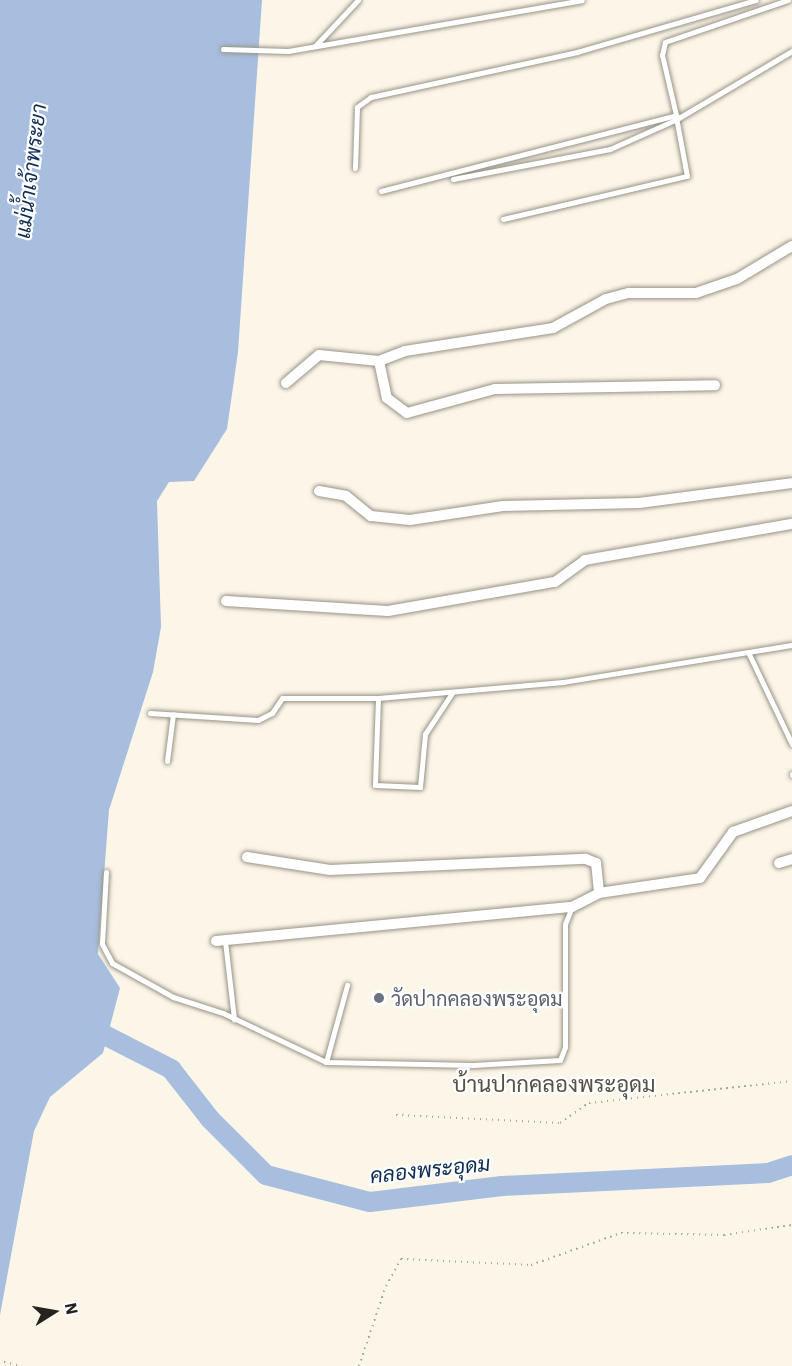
<!DOCTYPE html>
<html>
<head>
<meta charset="utf-8">
<style>
  body { margin:0 }
  #map { position:relative; width:792px; height:1366px; overflow:hidden; background:#fcf6e9; font-family:"IBM Plex Sans",Sarabun,sans-serif }
  div>[style] { position:absolute }
  .water>* { inset:0; background:#a7bede }
  .river>* { height:20px; margin:-10px; padding:0 10px; transform-origin:10px; border-radius:10px; background:#a7bede }
  .path>* { height:2px; margin-top:-1px; transform-origin:0; background:repeating-linear-gradient(90deg,#aaa69c 0 1.5px,transparent 0 6px) }
  .roads { filter:drop-shadow(0 0 2px #989386) drop-shadow(0 0 2px #989386) }
  .service>* { height:5px; margin:-2.5px; padding:0 2.5px; transform-origin:2.5px; border-radius:2.5px; background:#fff }
  .minor>* { height:10px; margin:-5px; padding:0 5px; transform-origin:5px; border-radius:5px; background:#fff }
  .dots>* { width:16px; height:16px; translate:-50% -50%; box-sizing:border-box; border:3px solid #fff; border-radius:50% }
  span { translate:-50% -50%; white-space:nowrap; text-align:center; line-height:1.15; -webkit-text-stroke:4.5px #fff; paint-order:stroke }
  .worship-label { font-size:20px; color:#5b616d }
  .left { translate:0 -50%; text-align:left }
  .water-label { font-size:21px; color:#0e2d55; font-style:italic }
  .quarter-label { font-size:22px; color:#565145 }
  .north { position:absolute; left:24px; top:1282px; width:60px; height:60px; -webkit-text-stroke:4px #fff; paint-order:stroke; rotate:79deg; font-size:16px; font-weight:700; line-height:24px; text-align:center; color:#25231e }
  .north::after { content:''; display:block; margin:auto; width:21px; height:27px; background:#25231e; clip-path:polygon(50% 0,100% 100%,50% 72%,0 100%) }
</style>
</head>
<body>
<div id="map">
  <div class="water">
    <div style="clip-path:polygon(0 0,262px 0,238px 352px,227px 429px,194px 481px,169px 482px,157px 501px,161px 627px,153px 672px,109px 810px,98px 954px,120px 988px,103px 1053px,50px 1097px,34px 1131px,0 1315px)"></div>
  </div>
  <div class="river">
    <div style="left:85px;top:1025px;width:97px;rotate:27.1deg"></div>
    <div style="left:171px;top:1069px;width:63px;rotate:52deg"></div>
    <div style="left:210px;top:1119px;width:79px;rotate:45deg"></div>
    <div style="left:266px;top:1175px;width:107px;rotate:14.6deg"></div>
    <div style="left:370px;top:1202px;width:133px;rotate:-6.9deg"></div>
    <div style="left:502px;top:1186px;width:266px;rotate:-2.8deg"></div>
    <div style="left:768px;top:1173px;width:25px;rotate:-18deg"></div>
  </div>
  <div class="path">
    <div style="left:396px;top:1115px;width:164px;rotate:2.8deg"></div>
    <div style="left:560px;top:1123px;width:35px;rotate:-35deg"></div>
    <div style="left:589px;top:1103px;width:204px;rotate:-6.2deg"></div>
    <div style="left:4px;top:1362px;width:18px;rotate:13deg"></div>
    <div style="left:359px;top:1366px;width:84px;rotate:-71.4deg"></div>
    <div style="left:386px;top:1286px;width:31px;rotate:-61deg"></div>
    <div style="left:401px;top:1259px;width:130px;rotate:2.6deg"></div>
    <div style="left:531px;top:1265px;width:96px;rotate:-19.6deg"></div>
    <div style="left:621px;top:1233px;width:103px;rotate:1.1deg"></div>
    <div style="left:724px;top:1235px;width:69px;rotate:-8.4deg"></div>
  </div>
  <div class="roads">
    <div class="service">
      <div style="left:315px;top:46px;width:63px;rotate:-46.9deg"></div>
      <div style="left:223px;top:49px;width:65px;rotate:1.8deg"></div>
      <div style="left:288px;top:51px;width:298px;rotate:-9.8deg"></div>
      <div style="left:355px;top:168px;width:61px;rotate:-88.1deg"></div>
      <div style="left:357px;top:107px;width:17px;rotate:-36deg"></div>
      <div style="left:371px;top:97px;width:211px;rotate:-12.3deg"></div>
      <div style="left:577px;top:52px;width:186px;rotate:-16.2deg"></div>
      <div style="left:453px;top:179px;width:160px;rotate:-10.8deg"></div>
      <div style="left:610px;top:149px;width:73px;rotate:-24.1deg"></div>
      <div style="left:677px;top:119px;width:134px;rotate:-30.6deg"></div>
      <div style="left:381px;top:191px;width:305px;rotate:-14.4deg"></div>
      <div style="left:676px;top:115px;width:62px;rotate:-103.1deg"></div>
      <div style="left:662px;top:55px;width:13px;rotate:-77deg"></div>
      <div style="left:665px;top:42px;width:130px;rotate:-18.9deg"></div>
      <div style="left:503px;top:219px;width:189px;rotate:-13.2deg"></div>
      <div style="left:687px;top:176px;width:60px;rotate:-100.6deg"></div>
      <div style="left:749px;top:654px;width:100px;rotate:64.5deg"></div>
      <div style="left:378px;top:698px;width:87px;rotate:92deg"></div>
      <div style="left:375px;top:785px;width:45px;rotate:2.5deg"></div>
      <div style="left:420px;top:787px;width:53px;rotate:-84.6deg"></div>
      <div style="left:425px;top:734px;width:49px;rotate:-56.6deg"></div>
      <div style="left:150px;top:713px;width:108px;rotate:3.7deg"></div>
      <div style="left:258px;top:720px;width:16px;rotate:-27deg"></div>
      <div style="left:272px;top:713px;width:18px;rotate:-56deg"></div>
      <div style="left:282px;top:698px;width:96px"></div>
      <div style="left:378px;top:698px;width:186px;rotate:-4.9deg"></div>
      <div style="left:563px;top:682px;width:232px;rotate:-9.2deg"></div>
      <div style="left:167px;top:761px;width:47px;rotate:-82.7deg"></div>
      <div style="left:792px;top:775px;width:1px;rotate:-90deg"></div>
      <div style="left:106px;top:872px;width:72px;rotate:93.2deg"></div>
      <div style="left:102px;top:944px;width:21px;rotate:62deg"></div>
      <div style="left:112px;top:963px;width:70px;rotate:29.1deg"></div>
      <div style="left:173px;top:997px;width:52px;rotate:17.7deg"></div>
      <div style="left:223px;top:1013px;width:114px;rotate:25.4deg"></div>
      <div style="left:326px;top:1062px;width:147px;rotate:1.2deg"></div>
      <div style="left:473px;top:1065px;width:87px;rotate:-3.3deg"></div>
      <div style="left:560px;top:1060px;width:14px;rotate:-69deg"></div>
      <div style="left:565px;top:1047px;width:123px;rotate:-90deg"></div>
      <div style="left:565px;top:924px;width:18px;rotate:-68deg"></div>
      <div style="left:225px;top:941px;width:79px;rotate:83.4deg"></div>
      <div style="left:326px;top:1062px;width:80px;rotate:-74.7deg"></div>
    </div>
    <div class="minor">
      <div style="left:379px;top:361px;width:38px;rotate:78deg"></div>
      <div style="left:387px;top:398px;width:25px;rotate:37deg"></div>
      <div style="left:407px;top:413px;width:91px;rotate:-15.3deg"></div>
      <div style="left:495px;top:389px;width:220px;rotate:-1deg"></div>
      <div style="left:286px;top:383px;width:43px;rotate:-40.3deg"></div>
      <div style="left:319px;top:355px;width:60px;rotate:5.7deg"></div>
      <div style="left:379px;top:361px;width:28px;rotate:-21deg"></div>
      <div style="left:405px;top:351px;width:150px;rotate:-8.8deg"></div>
      <div style="left:553px;top:328px;width:60px;rotate:-28.7deg"></div>
      <div style="left:606px;top:299px;width:24px;rotate:-15deg"></div>
      <div style="left:629px;top:293px;width:67px"></div>
      <div style="left:696px;top:293px;width:43px;rotate:-18.9deg"></div>
      <div style="left:737px;top:279px;width:64px;rotate:-31deg"></div>
      <div style="left:319px;top:491px;width:27px;rotate:10deg"></div>
      <div style="left:346px;top:496px;width:32px;rotate:39deg"></div>
      <div style="left:371px;top:516px;width:39px;rotate:6deg"></div>
      <div style="left:410px;top:520px;width:94px;rotate:-8.6deg"></div>
      <div style="left:503px;top:506px;width:136px;rotate:-1.3deg"></div>
      <div style="left:639px;top:503px;width:154px;rotate:-7.4deg"></div>
      <div style="left:226px;top:601px;width:162px;rotate:3.5deg"></div>
      <div style="left:388px;top:611px;width:169px;rotate:-9.9deg"></div>
      <div style="left:555px;top:582px;width:37px;rotate:-36deg"></div>
      <div style="left:585px;top:560px;width:210px;rotate:-9.9deg"></div>
      <div style="left:247px;top:857px;width:84px;rotate:8.9deg"></div>
      <div style="left:330px;top:870px;width:256px;rotate:-2.5deg"></div>
      <div style="left:586px;top:859px;width:11px;rotate:22deg"></div>
      <div style="left:596px;top:863px;width:30px;rotate:84deg"></div>
      <div style="left:779px;top:863px;width:14px;rotate:-17deg"></div>
      <div style="left:216px;top:941px;width:358px;rotate:-5.5deg"></div>
      <div style="left:572px;top:907px;width:30px;rotate:-27deg"></div>
      <div style="left:599px;top:893px;width:102px;rotate:-8.4deg"></div>
      <div style="left:700px;top:878px;width:57px;rotate:-54.3deg"></div>
      <div style="left:733px;top:832px;width:63px;rotate:-19.6deg"></div>
    </div>
  </div>
  <div class="dots">
    <div style="left:379px;top:998px;background:#6b7280"></div>
  </div>
  <div class="worship-label">
    <span class="left" style="left:391px;top:998px">วัดปากคลองพระอุดม</span>
  </div>
  <div class="water-label">
    <span style="left:30px;top:171px;rotate:-83deg">แม่น้ำเจ้าพระยา</span>
    <span style="left:430px;top:1169px;rotate:-6deg">คลองพระอุดม</span>
  </div>
  <div class="quarter-label">
    <span style="left:554px;top:1084px">บ้านปากคลองพระอุดม</span>
  </div>
  <div class="north">N</div>
</div>
</body>
</html>
